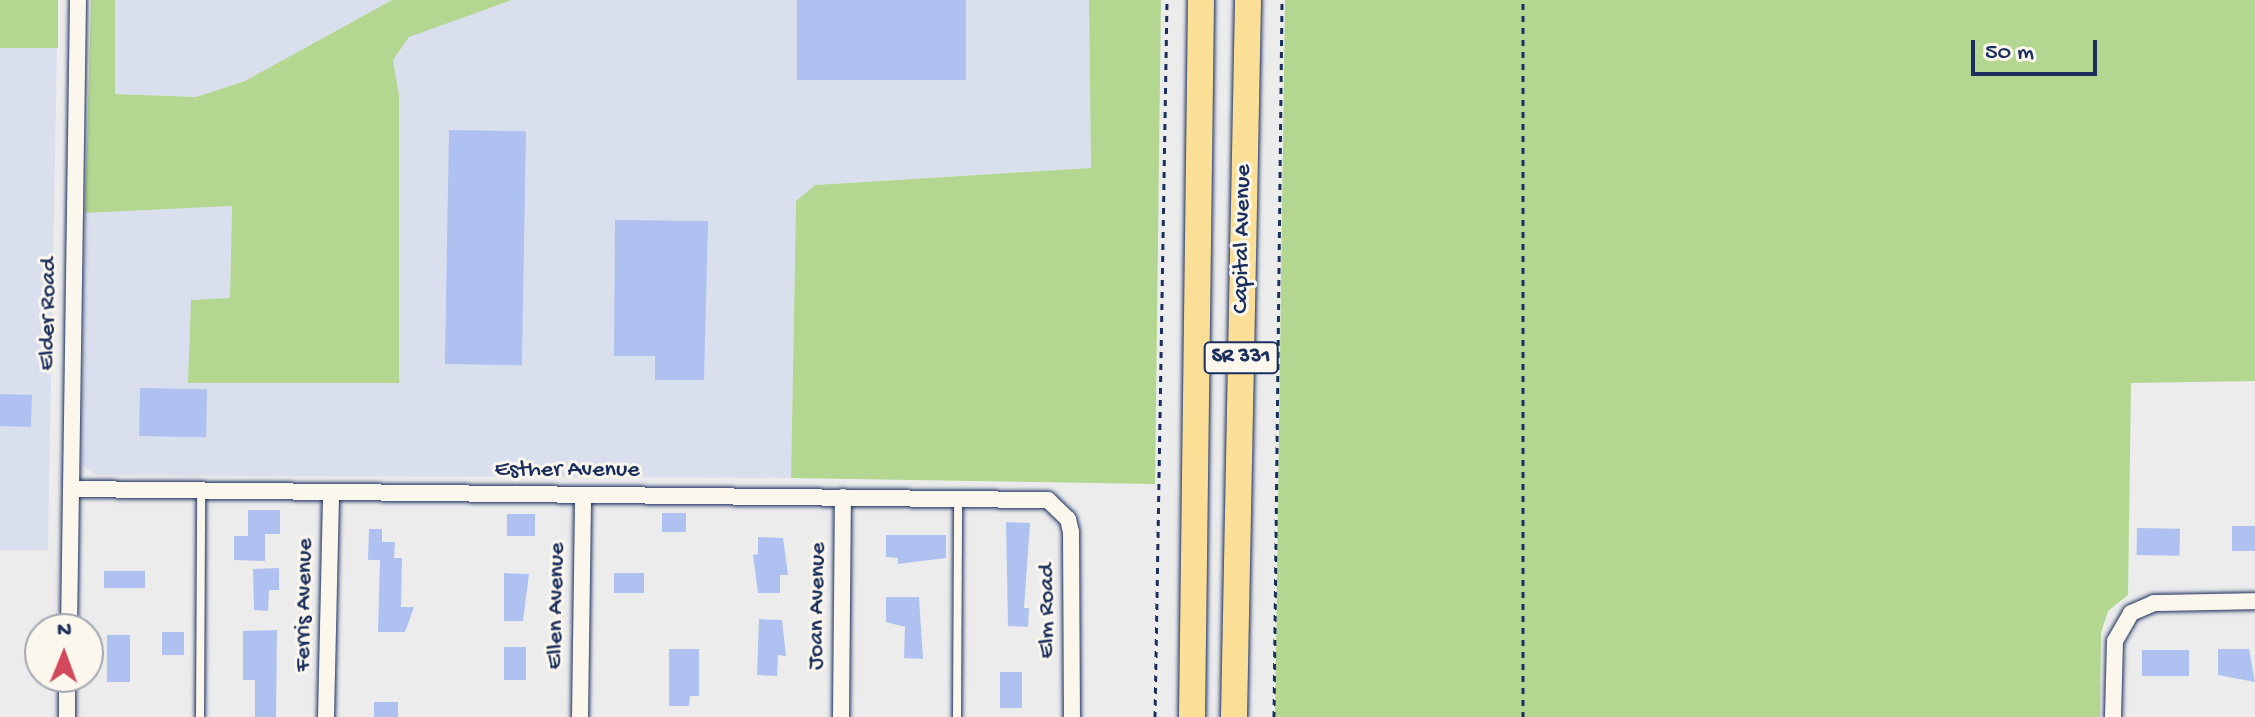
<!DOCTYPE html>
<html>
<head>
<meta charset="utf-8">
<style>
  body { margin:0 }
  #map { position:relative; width:2255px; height:717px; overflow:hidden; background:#ececed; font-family:"Gochi Hand",sans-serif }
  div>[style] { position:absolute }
  .built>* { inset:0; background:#dadfee }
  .green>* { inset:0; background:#b3d791; transform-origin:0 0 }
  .building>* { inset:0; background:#afc1f0; transform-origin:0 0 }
  .path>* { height:3px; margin-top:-1.5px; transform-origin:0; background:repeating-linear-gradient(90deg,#1b2f5e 0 6px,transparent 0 12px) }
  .roads { filter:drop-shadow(0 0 2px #1b2f5e) drop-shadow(0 0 2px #1b2f5e) }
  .service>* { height:8px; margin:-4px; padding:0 4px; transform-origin:4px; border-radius:4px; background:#fbf7ec }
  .minor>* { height:16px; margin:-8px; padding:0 8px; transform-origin:8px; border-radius:8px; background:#fbf7ec }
  .trunk>* { height:26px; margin:-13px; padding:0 13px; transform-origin:13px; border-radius:13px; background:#fbdf96 }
  span { translate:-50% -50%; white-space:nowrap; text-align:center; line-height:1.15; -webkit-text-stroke:6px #fbf7ec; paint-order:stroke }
  .shield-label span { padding:2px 6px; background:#fbf7ec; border:2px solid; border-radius:6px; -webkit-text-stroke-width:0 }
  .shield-label { font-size:22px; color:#1b2f5e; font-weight:700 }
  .street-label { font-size:24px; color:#1b2f5e }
  .north { position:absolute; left:24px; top:613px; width:80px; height:80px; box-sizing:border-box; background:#fbf7ec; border:2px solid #a1a7b3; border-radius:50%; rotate:1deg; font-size:22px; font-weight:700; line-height:32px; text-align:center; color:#1b2f5e }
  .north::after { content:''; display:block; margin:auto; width:28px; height:36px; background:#d1495b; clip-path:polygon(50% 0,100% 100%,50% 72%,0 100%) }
  .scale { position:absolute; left:1971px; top:40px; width:126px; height:36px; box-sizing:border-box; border:4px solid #1b2f5e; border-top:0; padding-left:10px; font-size:24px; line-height:28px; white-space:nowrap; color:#1b2f5e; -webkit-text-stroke:6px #fbf7ec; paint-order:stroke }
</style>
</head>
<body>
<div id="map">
  <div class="built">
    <div style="clip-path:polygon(115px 0,392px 0,245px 81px,196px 97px,115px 94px)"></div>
    <div style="clip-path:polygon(512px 0,1089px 0,1092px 168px,815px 185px,796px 201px,791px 478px,96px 475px,82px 465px,85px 213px,232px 206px,230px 298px,188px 383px,399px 95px,393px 60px,408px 37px)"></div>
    <div style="clip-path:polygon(0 48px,57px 48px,48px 550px,0 550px)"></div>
  </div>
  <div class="green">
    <div style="left:0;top:0;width:58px;height:48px"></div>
    <div style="clip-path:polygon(91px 0,115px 0,115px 94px,196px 97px,245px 81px,392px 0,512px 0,409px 37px,393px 60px,399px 95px,399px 383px,188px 383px,191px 300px,230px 298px,232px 206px,85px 213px)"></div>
    <div style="clip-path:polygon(1089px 0,1161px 0,1155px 484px,791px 478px,796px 201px,815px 185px,1091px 168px)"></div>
    <div style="clip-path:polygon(1285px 0,2255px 0,2255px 381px,2131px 383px,2128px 595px,2108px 611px,2101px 633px,2100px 717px,1275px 717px)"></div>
  </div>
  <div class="building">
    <div style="left:797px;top:0;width:169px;height:80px"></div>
    <div style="left:449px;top:130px;width:77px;height:234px;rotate:1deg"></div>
    <div style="clip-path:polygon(615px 220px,708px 221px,704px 380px,655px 380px,655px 356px,614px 356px)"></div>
    <div style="left:140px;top:388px;width:67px;height:48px;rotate:1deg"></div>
    <div style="left:0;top:394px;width:32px;height:32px;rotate:2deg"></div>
    <div style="clip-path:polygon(248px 510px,280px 510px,280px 534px,265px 534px,265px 561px,234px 560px,234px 536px,248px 536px)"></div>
    <div style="left:662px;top:513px;width:24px;height:19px"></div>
    <div style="left:535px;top:514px;width:22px;height:28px;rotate:90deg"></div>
    <div style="clip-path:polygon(1006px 522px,1030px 523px,1024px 608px,1029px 608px,1028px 627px,1008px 626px)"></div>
    <div style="left:2232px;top:526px;width:23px;height:25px"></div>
    <div style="left:2137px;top:528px;width:43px;height:27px;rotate:1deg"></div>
    <div style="clip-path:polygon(369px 529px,382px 529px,382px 542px,395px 542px,394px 558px,402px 558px,401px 607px,414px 607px,405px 632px,378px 632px,380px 560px,368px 560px)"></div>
    <div style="clip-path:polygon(886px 535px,946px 535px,946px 558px,898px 564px,898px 558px,886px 557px)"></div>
    <div style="clip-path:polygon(758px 537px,783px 538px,788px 575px,780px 575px,780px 593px,758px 593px,753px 555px,758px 554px)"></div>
    <div style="clip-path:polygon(279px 568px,279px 590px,269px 590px,268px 611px,254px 610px,253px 569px)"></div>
    <div style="left:104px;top:571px;width:41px;height:17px"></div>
    <div style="clip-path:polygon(504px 573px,529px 574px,523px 621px,504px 621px)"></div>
    <div style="left:614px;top:573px;width:30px;height:20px"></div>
    <div style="clip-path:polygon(886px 597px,919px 597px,923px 659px,904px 658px,905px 627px,886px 622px)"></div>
    <div style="clip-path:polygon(759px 619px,782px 620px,786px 656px,778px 655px,777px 676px,757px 675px)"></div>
    <div style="clip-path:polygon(277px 630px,276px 717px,255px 717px,255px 680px,243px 680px,243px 631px)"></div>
    <div style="left:184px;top:632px;width:23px;height:22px;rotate:90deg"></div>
    <div style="left:107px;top:635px;width:23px;height:47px"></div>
    <div style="left:504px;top:647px;width:22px;height:33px"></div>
    <div style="clip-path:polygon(669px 649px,699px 649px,699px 696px,690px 696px,689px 706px,669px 706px)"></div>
    <div style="clip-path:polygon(2218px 649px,2249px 649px,2255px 682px,2218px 675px)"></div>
    <div style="left:2189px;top:650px;width:26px;height:47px;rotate:90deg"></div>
    <div style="left:1000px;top:672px;width:22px;height:36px"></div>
    <div style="left:374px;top:702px;width:24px;height:15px"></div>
  </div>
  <div class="path">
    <div style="left:1155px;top:717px;width:717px;rotate:-89.04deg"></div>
    <div style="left:1274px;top:717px;width:717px;rotate:-89.36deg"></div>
    <div style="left:1523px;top:717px;width:717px;rotate:-90deg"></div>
  </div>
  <div class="roads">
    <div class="service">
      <div style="left:200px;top:717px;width:225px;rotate:-89.7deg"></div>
      <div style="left:957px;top:717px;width:219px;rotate:-89.7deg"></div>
    </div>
    <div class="minor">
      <div style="left:72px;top:489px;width:976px;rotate:0.65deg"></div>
      <div style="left:1048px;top:500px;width:28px;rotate:44deg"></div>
      <div style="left:1068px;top:519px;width:13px;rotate:77deg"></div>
      <div style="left:1071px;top:532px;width:185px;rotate:89.7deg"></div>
      <div style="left:69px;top:629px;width:629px;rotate:-89.18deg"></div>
      <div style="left:67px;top:717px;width:40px;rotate:-90deg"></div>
      <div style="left:326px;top:717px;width:224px;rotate:-88.7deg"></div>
      <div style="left:580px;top:717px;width:221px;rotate:-89.2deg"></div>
      <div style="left:841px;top:717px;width:220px;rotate:-89.5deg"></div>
      <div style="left:2113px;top:717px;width:76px;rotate:-88.5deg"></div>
      <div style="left:2115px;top:641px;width:32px;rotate:-60deg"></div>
      <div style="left:2131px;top:613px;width:25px;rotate:-23deg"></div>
      <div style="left:2154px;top:603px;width:101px;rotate:-1.1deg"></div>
    </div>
    <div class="trunk">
      <div style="left:1192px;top:717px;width:717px;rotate:-89.28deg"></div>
      <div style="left:1234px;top:717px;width:717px;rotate:-88.88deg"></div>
    </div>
  </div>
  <div class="shield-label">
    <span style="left:1241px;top:358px">SR 331</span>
  </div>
  <div class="street-label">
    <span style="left:1243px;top:239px;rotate:-89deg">Capital Avenue</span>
    <span style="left:49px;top:314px;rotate:-89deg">Elder Road</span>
    <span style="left:567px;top:471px">Esther Avenue</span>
    <span style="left:305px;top:605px;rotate:-89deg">Ferris Avenue</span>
    <span style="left:557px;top:606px;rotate:-89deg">Ellen Avenue</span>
    <span style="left:818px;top:606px;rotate:-89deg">Joan Avenue</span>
    <span style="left:1048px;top:611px;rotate:-90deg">Elm Road</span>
  </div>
  <div class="north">N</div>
  <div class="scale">50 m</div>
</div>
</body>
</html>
